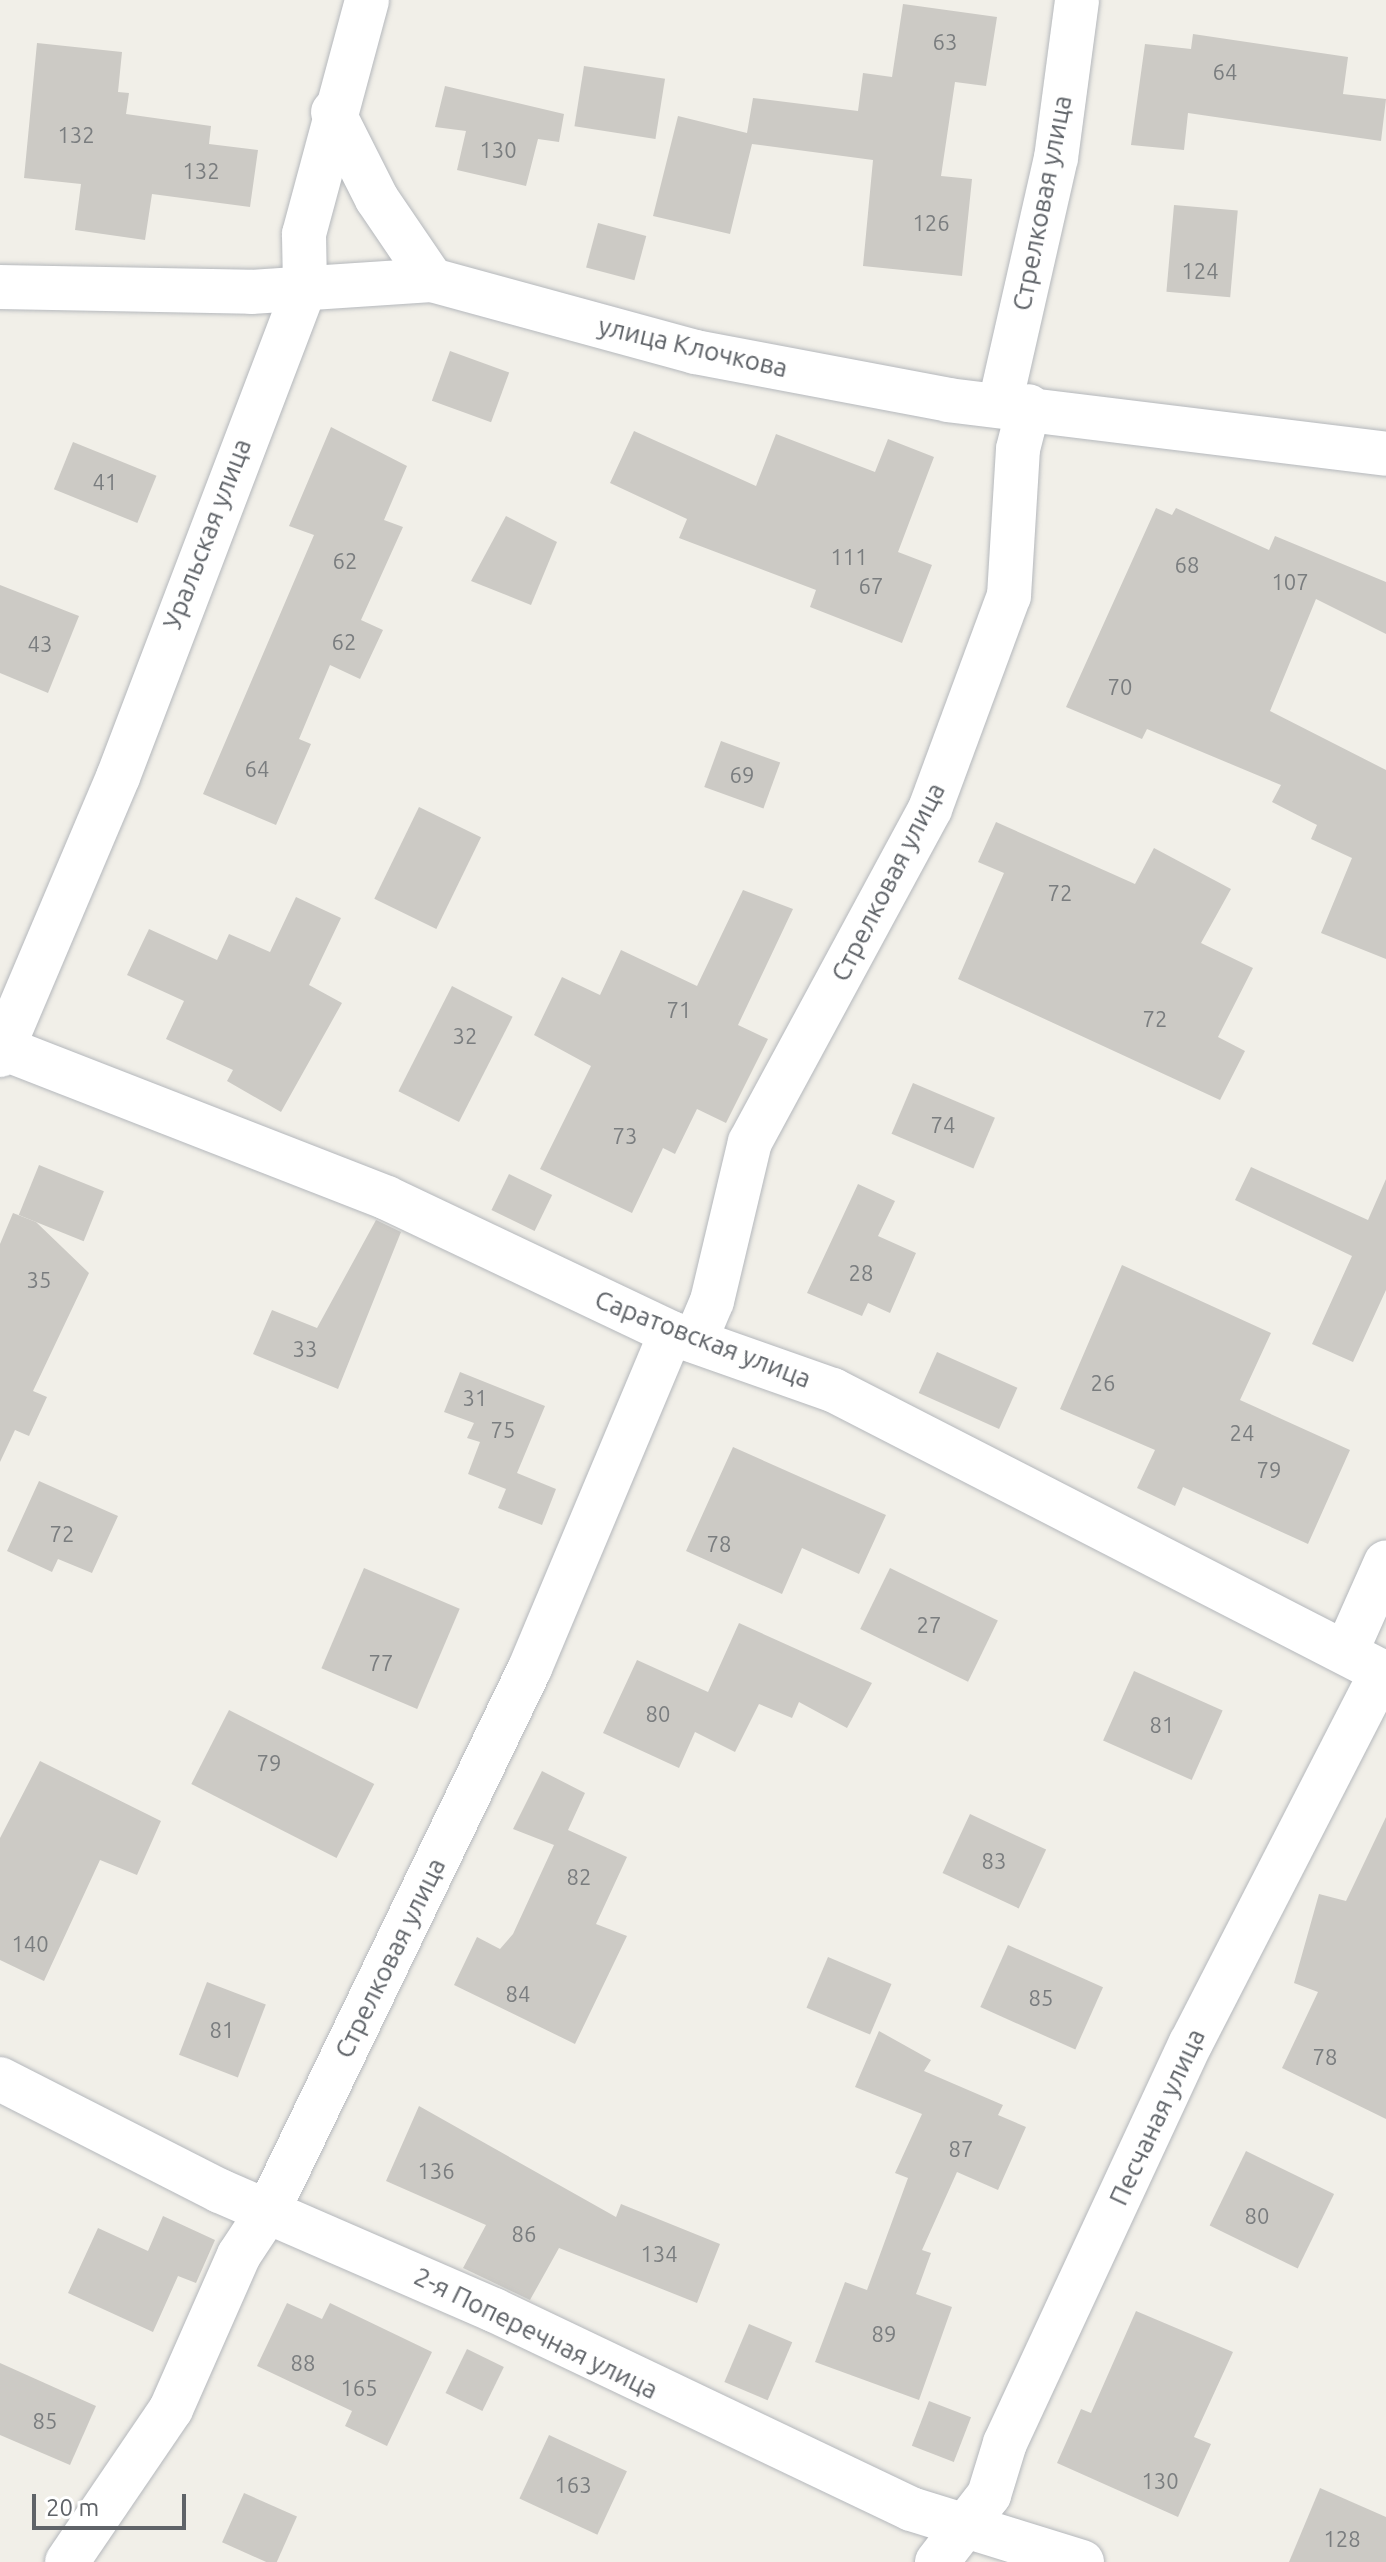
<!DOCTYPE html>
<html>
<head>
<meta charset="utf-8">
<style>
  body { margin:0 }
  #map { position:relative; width:1386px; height:2562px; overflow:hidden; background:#f1efe8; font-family:Ubuntu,sans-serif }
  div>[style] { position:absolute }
  .building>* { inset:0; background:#cccac5; transform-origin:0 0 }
  .roads { filter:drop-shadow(0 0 2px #b5b8bc) drop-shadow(0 0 2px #b5b8bc) }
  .street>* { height:44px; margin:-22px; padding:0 22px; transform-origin:22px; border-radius:22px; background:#fff }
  span { translate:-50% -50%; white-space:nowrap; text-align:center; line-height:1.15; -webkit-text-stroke:7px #fff; paint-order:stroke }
  .number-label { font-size:22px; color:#7a7d7f }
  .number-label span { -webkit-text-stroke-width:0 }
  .street-label { font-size:26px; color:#5f6368 }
  .scale { position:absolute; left:32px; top:2494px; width:154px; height:36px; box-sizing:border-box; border:4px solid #5f6368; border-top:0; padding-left:10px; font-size:24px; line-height:28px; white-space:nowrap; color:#5f6368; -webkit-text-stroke:6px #fff; paint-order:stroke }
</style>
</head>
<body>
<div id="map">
  <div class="building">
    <div style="clip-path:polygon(903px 4px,997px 17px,986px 86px,955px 82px,941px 176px,972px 179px,962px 276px,863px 266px,873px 160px,752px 144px,730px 234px,653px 216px,678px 116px,747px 133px,753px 98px,858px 111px,863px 73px,892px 77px)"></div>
    <div style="clip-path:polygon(1193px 34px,1348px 57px,1343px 94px,1386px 99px,1381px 141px,1188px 113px,1184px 150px,1131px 145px,1145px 44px,1191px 49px)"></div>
    <div style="clip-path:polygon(37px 43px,122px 52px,118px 92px,129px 93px,126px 114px,211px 126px,209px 144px,258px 150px,250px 207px,152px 194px,145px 240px,75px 230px,81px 184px,24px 178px)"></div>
    <div style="left:584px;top:66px;width:82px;height:61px;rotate:9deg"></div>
    <div style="clip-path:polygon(445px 86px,564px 114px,559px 142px,538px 139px,526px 186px,457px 170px,466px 131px,435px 127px)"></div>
    <div style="left:1174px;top:205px;width:64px;height:87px;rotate:5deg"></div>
    <div style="left:598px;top:223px;width:50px;height:46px;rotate:15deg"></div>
    <div style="left:450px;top:351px;width:63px;height:53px;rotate:20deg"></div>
    <div style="clip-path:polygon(331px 427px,407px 466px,384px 520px,403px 527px,361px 620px,383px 630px,360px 679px,330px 665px,299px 739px,311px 744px,276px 825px,203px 794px,314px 535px,289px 526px)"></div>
    <div style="clip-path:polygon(634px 431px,756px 486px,776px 434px,875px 472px,888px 439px,934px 457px,898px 552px,932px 565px,902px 643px,810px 607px,816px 590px,679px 538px,687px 519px,610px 483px)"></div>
    <div style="left:73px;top:442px;width:90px;height:51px;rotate:22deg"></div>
    <div style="clip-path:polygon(1156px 508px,1172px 515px,1176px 508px,1269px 550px,1275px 536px,1386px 582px,1386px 634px,1316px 599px,1270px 711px,1386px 770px,1386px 959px,1321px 933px,1352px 858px,1311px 839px,1317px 825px,1272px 802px,1281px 785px,1147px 729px,1142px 739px,1066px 707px)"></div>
    <div style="clip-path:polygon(506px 516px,557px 542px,531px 605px,471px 581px)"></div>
    <div style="clip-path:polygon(0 585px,79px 616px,48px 693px,0 673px)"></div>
    <div style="left:721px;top:741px;width:63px;height:49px;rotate:20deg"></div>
    <div style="left:419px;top:807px;width:69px;height:102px;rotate:26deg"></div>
    <div style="clip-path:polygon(996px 822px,1135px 884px,1154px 848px,1231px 889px,1201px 943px,1253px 968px,1218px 1037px,1245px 1051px,1220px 1100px,958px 979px,1004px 873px,978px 862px)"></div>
    <div style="clip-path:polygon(743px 890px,793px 909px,738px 1025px,768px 1039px,726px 1123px,697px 1109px,675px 1154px,663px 1148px,632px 1213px,540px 1169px,591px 1066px,534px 1035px,562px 977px,600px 995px,621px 950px,697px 986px)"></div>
    <div style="clip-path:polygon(296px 897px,341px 918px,309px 985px,342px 1003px,281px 1112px,227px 1081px,233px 1070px,166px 1039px,184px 1001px,127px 975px,149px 929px,217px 960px,229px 934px,270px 952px)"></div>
    <div style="left:452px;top:986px;width:68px;height:118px;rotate:27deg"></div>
    <div style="left:913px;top:1083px;width:89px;height:55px;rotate:23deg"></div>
    <div style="left:39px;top:1165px;width:70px;height:54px;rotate:22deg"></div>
    <div style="clip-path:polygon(1251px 1167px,1368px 1220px,1386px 1179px,1386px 1290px,1353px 1362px,1312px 1344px,1352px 1256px,1235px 1200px)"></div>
    <div style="left:509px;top:1174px;width:48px;height:40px;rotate:26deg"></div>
    <div style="clip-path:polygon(858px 1184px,895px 1201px,878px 1236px,916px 1253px,890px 1313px,868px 1303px,862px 1316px,807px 1293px)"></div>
    <div style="clip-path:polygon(13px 1213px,36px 1222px,89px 1273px,33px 1391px,47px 1397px,29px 1436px,15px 1430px,0 1462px,0 1244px)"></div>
    <div style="clip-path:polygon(376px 1220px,401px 1232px,338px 1389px,253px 1354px,272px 1310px,317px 1328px)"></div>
    <div style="clip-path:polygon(1122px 1265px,1271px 1333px,1240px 1400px,1350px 1450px,1308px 1544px,1183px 1487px,1175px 1506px,1137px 1488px,1155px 1450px,1060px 1409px)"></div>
    <div style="left:937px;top:1352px;width:88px;height:45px;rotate:24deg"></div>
    <div style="clip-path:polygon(460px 1372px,545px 1406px,517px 1473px,556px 1489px,542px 1525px,498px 1508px,506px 1489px,468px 1474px,480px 1442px,467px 1438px,474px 1423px,444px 1412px)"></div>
    <div style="clip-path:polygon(733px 1447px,886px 1515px,859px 1574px,802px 1548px,782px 1594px,686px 1551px)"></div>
    <div style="clip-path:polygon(39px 1481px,118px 1516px,92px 1573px,58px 1559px,52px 1572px,7px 1551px)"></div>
    <div style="left:364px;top:1568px;width:104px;height:109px;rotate:23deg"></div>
    <div style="left:890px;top:1568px;width:120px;height:68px;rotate:26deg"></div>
    <div style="clip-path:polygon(739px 1623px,872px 1683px,847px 1728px,799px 1702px,792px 1718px,759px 1704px,735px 1752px,695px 1732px,679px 1768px,603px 1733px,637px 1660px,708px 1692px)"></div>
    <div style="left:1134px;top:1671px;width:97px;height:76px;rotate:24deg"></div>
    <div style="left:229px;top:1710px;width:163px;height:83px;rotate:27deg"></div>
    <div style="clip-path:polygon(40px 1761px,161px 1821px,137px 1875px,100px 1860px,44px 1981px,0 1960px,0 1838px)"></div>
    <div style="clip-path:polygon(542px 1771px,585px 1793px,568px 1830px,627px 1857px,596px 1924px,627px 1936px,575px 2044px,454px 1985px,477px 1937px,500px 1949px,513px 1934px,554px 1845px,513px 1829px)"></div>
    <div style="left:970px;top:1814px;width:84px;height:65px;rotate:25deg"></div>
    <div style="clip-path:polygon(1386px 1817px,1386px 2119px,1282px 2068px,1318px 1992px,1294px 1983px,1319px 1894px,1346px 1901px)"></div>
    <div style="left:1008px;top:1945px;width:104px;height:68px;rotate:24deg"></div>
    <div style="left:828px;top:1957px;width:69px;height:55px;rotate:23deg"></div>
    <div style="left:207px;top:1982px;width:63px;height:78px;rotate:21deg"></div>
    <div style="clip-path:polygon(879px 2031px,931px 2060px,924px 2071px,1003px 2105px,998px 2115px,1026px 2127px,998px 2190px,957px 2172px,922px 2250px,931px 2253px,916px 2294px,952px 2307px,919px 2400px,815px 2362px,845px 2282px,867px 2290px,908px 2178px,895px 2173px,922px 2114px,855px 2087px)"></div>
    <div style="clip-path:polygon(419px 2106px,616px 2217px,621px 2204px,720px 2244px,697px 2303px,559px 2248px,530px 2300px,463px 2268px,486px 2225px,386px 2181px)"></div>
    <div style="left:1246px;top:2151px;width:98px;height:83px;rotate:26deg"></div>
    <div style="clip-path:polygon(163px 2216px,215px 2240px,196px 2283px,178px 2276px,153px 2332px,68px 2293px,98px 2228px,148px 2251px)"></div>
    <div style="clip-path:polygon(287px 2303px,322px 2319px,330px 2303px,432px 2352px,387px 2446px,345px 2426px,352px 2411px,257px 2366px)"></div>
    <div style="clip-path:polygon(1136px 2311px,1233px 2352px,1194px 2437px,1211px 2444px,1178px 2517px,1057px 2463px,1081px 2409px,1091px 2413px)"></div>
    <div style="left:749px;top:2324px;width:47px;height:63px;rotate:23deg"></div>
    <div style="left:467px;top:2349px;width:41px;height:49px;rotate:26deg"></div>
    <div style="clip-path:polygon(0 2363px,96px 2406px,70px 2465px,0 2435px)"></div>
    <div style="left:929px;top:2401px;width:45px;height:48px;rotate:21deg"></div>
    <div style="left:549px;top:2435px;width:86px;height:70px;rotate:25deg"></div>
    <div style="clip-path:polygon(1320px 2488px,1386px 2517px,1386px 2562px,1289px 2562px)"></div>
    <div style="left:244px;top:2493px;width:58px;height:54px;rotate:24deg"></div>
  </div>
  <div class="roads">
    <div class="street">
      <div style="left:333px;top:112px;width:97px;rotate:63.2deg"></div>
      <div style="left:377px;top:199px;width:98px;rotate:55.8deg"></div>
      <div style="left:0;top:287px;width:251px;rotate:1.1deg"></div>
      <div style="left:251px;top:292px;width:181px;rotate:-3.8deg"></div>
      <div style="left:432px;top:280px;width:273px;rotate:15.3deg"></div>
      <div style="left:695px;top:352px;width:258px;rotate:10.7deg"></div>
      <div style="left:948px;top:400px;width:441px;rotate:7deg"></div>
      <div style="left:1000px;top:404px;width:252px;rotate:-77.2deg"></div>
      <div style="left:1056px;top:158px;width:159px;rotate:-82.4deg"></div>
      <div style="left:0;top:1047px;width:415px;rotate:21.3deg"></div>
      <div style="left:387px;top:1198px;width:314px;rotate:25.4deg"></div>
      <div style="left:671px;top:1333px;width:172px;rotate:19.4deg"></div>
      <div style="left:833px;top:1390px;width:622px;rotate:27.18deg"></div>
      <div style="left:0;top:1055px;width:302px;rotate:-67deg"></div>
      <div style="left:118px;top:777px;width:524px;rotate:-69.11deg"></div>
      <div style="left:305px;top:287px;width:53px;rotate:-91.1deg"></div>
      <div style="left:304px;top:234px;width:242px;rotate:-74.9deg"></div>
      <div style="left:695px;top:1341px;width:43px;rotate:-67deg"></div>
      <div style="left:712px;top:1301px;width:163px;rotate:-76.6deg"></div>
      <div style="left:750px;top:1142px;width:379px;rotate:-61.6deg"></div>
      <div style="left:930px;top:809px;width:227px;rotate:-69.7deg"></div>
      <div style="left:1009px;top:596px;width:147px;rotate:-86.5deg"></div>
      <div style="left:1018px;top:449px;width:44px;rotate:-75.7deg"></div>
      <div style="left:1346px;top:1652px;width:98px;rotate:-66deg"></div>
      <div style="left:0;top:2079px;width:247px;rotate:27deg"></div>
      <div style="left:220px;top:2191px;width:299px;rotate:23.5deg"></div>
      <div style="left:494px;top:2310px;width:462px;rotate:25.5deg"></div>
      <div style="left:911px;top:2509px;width:179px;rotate:17.2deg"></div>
      <div style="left:67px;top:2562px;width:185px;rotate:-55.8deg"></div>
      <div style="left:171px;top:2409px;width:168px;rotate:-66.2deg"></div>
      <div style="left:239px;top:2255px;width:53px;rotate:-56.6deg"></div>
      <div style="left:268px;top:2211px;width:603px;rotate:-64.24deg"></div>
      <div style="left:530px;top:1668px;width:363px;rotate:-67.2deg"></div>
      <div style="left:937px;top:2562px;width:85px;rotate:-52.2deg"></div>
      <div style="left:989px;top:2495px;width:54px;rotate:-72.9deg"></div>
      <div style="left:1005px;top:2443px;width:441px;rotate:-65.1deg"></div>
      <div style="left:1191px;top:2043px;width:417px;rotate:-62.8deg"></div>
    </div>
  </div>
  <div class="number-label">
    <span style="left:945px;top:42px">63</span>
    <span style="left:1225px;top:72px">64</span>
    <span style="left:76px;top:135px">132</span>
    <span style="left:498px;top:150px">130</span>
    <span style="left:201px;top:171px">132</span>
    <span style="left:931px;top:223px">126</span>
    <span style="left:1200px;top:271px">124</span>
    <span style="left:105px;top:482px">41</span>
    <span style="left:849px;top:557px">111</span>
    <span style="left:345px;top:561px">62</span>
    <span style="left:1187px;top:565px">68</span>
    <span style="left:1290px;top:582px">107</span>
    <span style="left:871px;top:586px">67</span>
    <span style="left:344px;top:642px">62</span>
    <span style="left:40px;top:644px">43</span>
    <span style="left:1120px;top:687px">70</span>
    <span style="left:257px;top:769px">64</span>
    <span style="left:742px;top:775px">69</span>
    <span style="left:1060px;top:893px">72</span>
    <span style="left:679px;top:1010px">71</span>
    <span style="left:1155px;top:1019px">72</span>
    <span style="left:465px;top:1036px">32</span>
    <span style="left:943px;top:1125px">74</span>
    <span style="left:625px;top:1136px">73</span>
    <span style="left:861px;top:1273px">28</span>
    <span style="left:39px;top:1280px">35</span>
    <span style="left:305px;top:1349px">33</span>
    <span style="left:1103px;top:1383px">26</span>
    <span style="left:475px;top:1398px">31</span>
    <span style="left:503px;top:1430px">75</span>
    <span style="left:1242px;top:1433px">24</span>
    <span style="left:1269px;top:1470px">79</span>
    <span style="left:62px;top:1534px">72</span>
    <span style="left:719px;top:1544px">78</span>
    <span style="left:929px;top:1625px">27</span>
    <span style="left:381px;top:1663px">77</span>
    <span style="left:658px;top:1714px">80</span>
    <span style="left:1162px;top:1725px">81</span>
    <span style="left:269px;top:1763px">79</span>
    <span style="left:994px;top:1861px">83</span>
    <span style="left:579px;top:1877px">82</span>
    <span style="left:30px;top:1944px">140</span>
    <span style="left:518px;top:1994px">84</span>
    <span style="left:1041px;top:1998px">85</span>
    <span style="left:222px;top:2030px">81</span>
    <span style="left:1325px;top:2057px">78</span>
    <span style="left:961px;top:2149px">87</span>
    <span style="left:436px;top:2171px">136</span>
    <span style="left:1257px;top:2216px">80</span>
    <span style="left:524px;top:2234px">86</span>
    <span style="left:659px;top:2254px">134</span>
    <span style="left:884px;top:2334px">89</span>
    <span style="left:303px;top:2363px">88</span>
    <span style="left:359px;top:2388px">165</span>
    <span style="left:45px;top:2421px">85</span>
    <span style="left:1160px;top:2481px">130</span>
    <span style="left:573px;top:2485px">163</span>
    <span style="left:1342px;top:2539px">128</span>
  </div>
  <div class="street-label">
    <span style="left:1042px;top:203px;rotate:-79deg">Стрелковая улица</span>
    <span style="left:693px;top:347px;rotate:13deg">улица Клочкова</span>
    <span style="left:207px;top:534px;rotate:-69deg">Уральская улица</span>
    <span style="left:888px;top:882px;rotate:-63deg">Стрелковая улица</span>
    <span style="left:703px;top:1339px;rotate:21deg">Саратовская улица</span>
    <span style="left:390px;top:1958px;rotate:-64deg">Стрелковая улица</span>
    <span style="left:1157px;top:2117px;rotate:-65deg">Песчаная улица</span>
    <span style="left:536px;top:2333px;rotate:26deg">2-я Поперечная улица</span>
  </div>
  <div class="scale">20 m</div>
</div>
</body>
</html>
